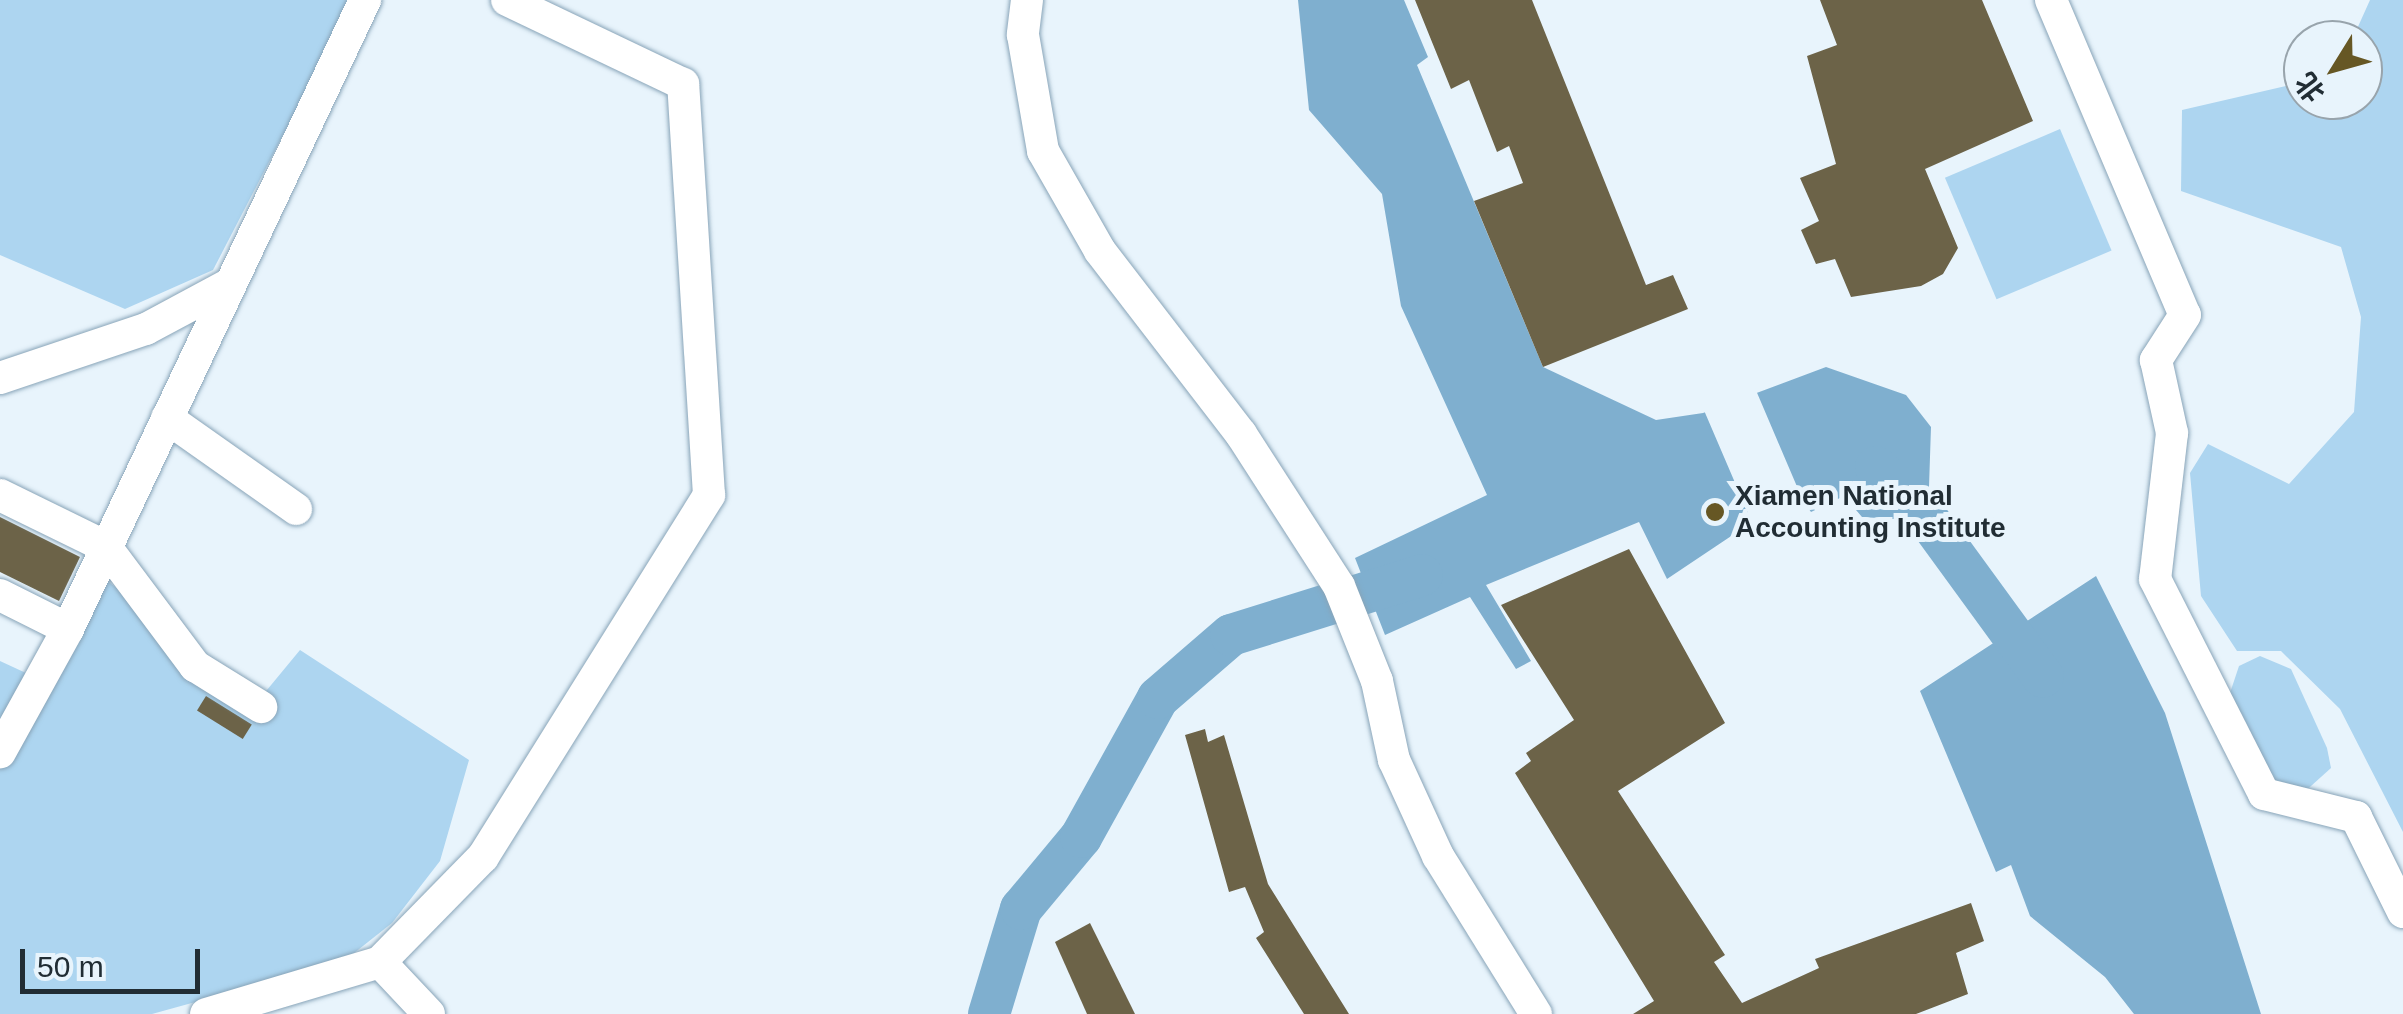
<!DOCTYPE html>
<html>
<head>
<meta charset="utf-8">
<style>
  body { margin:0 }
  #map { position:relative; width:2403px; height:1014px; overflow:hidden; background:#e8f4fc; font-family:Arial,"Noto Sans SC",sans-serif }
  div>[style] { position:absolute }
  .green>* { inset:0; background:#add5f0; transform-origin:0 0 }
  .water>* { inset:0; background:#7fafcf }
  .pier>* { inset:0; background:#e8f4fc }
  .river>* { height:42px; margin:-21px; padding:0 21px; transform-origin:21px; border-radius:21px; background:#7fafcf }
  .building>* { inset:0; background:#6c6348; transform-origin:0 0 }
  .roads { filter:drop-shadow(0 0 2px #88a4b8) drop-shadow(0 0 2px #88a4b8) }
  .minor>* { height:32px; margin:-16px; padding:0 16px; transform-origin:16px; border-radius:16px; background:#fff }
  .dots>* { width:28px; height:28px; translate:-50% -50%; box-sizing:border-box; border:5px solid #e8f4fc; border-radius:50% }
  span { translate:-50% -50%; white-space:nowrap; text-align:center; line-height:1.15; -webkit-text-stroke:10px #e8f4fc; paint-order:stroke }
  .poi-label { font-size:28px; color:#212d34; font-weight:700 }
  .left { translate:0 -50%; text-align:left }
  .north { position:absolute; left:2283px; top:20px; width:100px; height:100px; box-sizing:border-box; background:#e8f4fc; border:2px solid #98a4ac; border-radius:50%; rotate:233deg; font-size:28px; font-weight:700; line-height:40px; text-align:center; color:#212d34 }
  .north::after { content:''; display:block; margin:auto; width:35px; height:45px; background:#665724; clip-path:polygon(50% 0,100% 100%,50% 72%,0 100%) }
  .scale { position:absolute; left:20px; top:949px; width:180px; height:45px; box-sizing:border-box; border:5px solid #212d34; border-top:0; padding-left:12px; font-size:30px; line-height:35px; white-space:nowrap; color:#212d34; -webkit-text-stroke:8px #e8f4fc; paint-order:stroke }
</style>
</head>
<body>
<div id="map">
  <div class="green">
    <div style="clip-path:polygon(0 0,353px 0,213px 270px,125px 309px,0 255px)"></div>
    <div style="clip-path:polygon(2370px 0,2403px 0,2403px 832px,2340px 709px,2281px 651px,2237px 651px,2201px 596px,2190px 473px,2208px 444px,2289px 484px,2354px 412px,2361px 317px,2341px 247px,2181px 191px,2182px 110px,2303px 82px,2303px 100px,2363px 100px,2363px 40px,2352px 40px)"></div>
    <div style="left:2060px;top:129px;width:132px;height:125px;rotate:67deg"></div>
    <div style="clip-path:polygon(106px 580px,262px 696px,300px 650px,469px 760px,440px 861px,392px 923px,344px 961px,152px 1014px,0 1014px,0 661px,54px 686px)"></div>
    <div style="clip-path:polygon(2260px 656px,2291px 669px,2327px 748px,2331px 768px,2301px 795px,2277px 789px,2230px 693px,2239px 666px)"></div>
  </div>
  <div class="water">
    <div style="clip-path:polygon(1298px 0,1404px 0,1428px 57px,1417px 65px,1543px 367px,1656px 420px,1703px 413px,1826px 367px,1906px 395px,1931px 427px,1929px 487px,1909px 520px,1862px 517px,1844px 496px,1811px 512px,1797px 492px,1667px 579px,1639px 522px,1486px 585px,1531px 661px,1516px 669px,1470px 597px,1385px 635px,1355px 558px,1487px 495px,1401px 306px,1382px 194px,1309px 110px)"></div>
    <div style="clip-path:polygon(2096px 576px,2165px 713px,2261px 1014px,2134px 1014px,2105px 977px,2030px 916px,2011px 865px,1996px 872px,1920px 691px)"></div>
  </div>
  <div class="pier">
    <div style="clip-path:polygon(1755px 388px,1810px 517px,1796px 499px,1754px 527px,1703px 408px)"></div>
  </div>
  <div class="river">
    <div style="left:1876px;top:467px;width:64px;rotate:43.7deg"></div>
    <div style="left:1922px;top:511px;width:205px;rotate:53.9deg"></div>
    <div style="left:989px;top:1014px;width:110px;rotate:-73.1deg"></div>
    <div style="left:1021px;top:909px;width:94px;rotate:-50.2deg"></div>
    <div style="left:1081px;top:837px;width:159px;rotate:-61deg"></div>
    <div style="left:1158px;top:698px;width:96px;rotate:-40.8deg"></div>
    <div style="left:1231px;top:635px;width:200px;rotate:-17.4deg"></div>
  </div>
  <div class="building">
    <div style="clip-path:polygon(1415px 0,1532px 0,1646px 285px,1673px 275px,1688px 309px,1543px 367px,1474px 201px,1523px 183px,1509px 146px,1497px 152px,1469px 80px,1451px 89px)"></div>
    <div style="clip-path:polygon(1820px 0,1982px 0,2033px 121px,1925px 169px,1958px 248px,1943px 274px,1921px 286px,1851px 297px,1835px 259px,1816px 264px,1801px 230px,1819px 221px,1800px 178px,1836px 164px,1807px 56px,1837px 45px)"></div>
    <div style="clip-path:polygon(0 517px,80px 557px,59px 601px,0 572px)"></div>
    <div style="clip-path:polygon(1629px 549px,1725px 723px,1618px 791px,1725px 955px,1714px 962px,1742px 1003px,1819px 968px,1815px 959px,1971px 903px,1984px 941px,1956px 953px,1968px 994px,1916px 1014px,1633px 1014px,1654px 1001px,1515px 773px,1531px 761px,1526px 753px,1574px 720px,1501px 605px)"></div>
    <div style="left:206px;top:696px;width:54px;height:17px;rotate:32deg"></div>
    <div style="clip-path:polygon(1205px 729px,1208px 742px,1224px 735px,1268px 884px,1349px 1014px,1304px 1014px,1256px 938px,1264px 932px,1245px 887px,1229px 892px,1185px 735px)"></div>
    <div style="clip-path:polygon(1090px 923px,1135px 1014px,1087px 1014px,1055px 942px)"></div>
  </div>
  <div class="roads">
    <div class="minor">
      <div style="left:1027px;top:0;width:35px;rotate:97deg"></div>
      <div style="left:1023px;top:35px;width:118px;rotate:80.2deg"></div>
      <div style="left:1043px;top:151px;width:115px;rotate:60.3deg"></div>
      <div style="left:1100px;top:251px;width:231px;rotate:52.4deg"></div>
      <div style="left:1241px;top:434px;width:181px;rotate:57.2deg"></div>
      <div style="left:1339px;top:586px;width:102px;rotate:68.2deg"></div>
      <div style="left:1377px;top:681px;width:81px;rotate:77.9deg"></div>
      <div style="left:1394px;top:760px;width:106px;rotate:65.4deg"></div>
      <div style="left:1438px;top:856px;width:186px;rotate:58.2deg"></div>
      <div style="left:2051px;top:0;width:342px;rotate:67deg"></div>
      <div style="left:2185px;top:315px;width:54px;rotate:122.8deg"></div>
      <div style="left:2156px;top:360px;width:75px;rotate:77.6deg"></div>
      <div style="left:2172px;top:433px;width:147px;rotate:96.6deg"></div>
      <div style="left:2155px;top:579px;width:241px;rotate:63.1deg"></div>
      <div style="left:2264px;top:794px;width:95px;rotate:14deg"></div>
      <div style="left:2356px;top:817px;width:106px;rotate:63.7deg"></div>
      <div style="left:0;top:378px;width:154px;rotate:-18.6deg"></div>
      <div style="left:146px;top:329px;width:95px;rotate:-28.2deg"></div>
      <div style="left:167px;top:418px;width:158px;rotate:35.2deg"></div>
      <div style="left:0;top:495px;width:118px;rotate:26.1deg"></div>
      <div style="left:106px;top:547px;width:149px;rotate:53.2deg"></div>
      <div style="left:195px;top:666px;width:78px;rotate:31.8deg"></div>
      <div style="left:0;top:595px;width:76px;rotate:26.6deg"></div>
      <div style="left:68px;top:629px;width:141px;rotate:118.9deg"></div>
      <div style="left:68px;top:629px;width:696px;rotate:-64.72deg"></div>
      <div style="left:206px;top:1014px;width:182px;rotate:-16.6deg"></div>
      <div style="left:429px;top:1014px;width:71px;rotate:-133.3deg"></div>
      <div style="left:380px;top:962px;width:147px;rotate:-45.6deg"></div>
      <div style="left:483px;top:857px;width:427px;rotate:-58deg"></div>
      <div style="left:709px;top:495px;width:412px;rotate:-93.6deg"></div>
      <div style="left:683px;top:84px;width:195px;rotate:-154.5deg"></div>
    </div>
  </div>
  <div class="dots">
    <div style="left:1715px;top:512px;background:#665724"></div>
  </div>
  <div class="poi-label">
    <span class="left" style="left:1735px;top:512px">Xiamen National<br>Accounting Institute</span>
  </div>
  <div class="north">北</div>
  <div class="scale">50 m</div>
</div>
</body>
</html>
